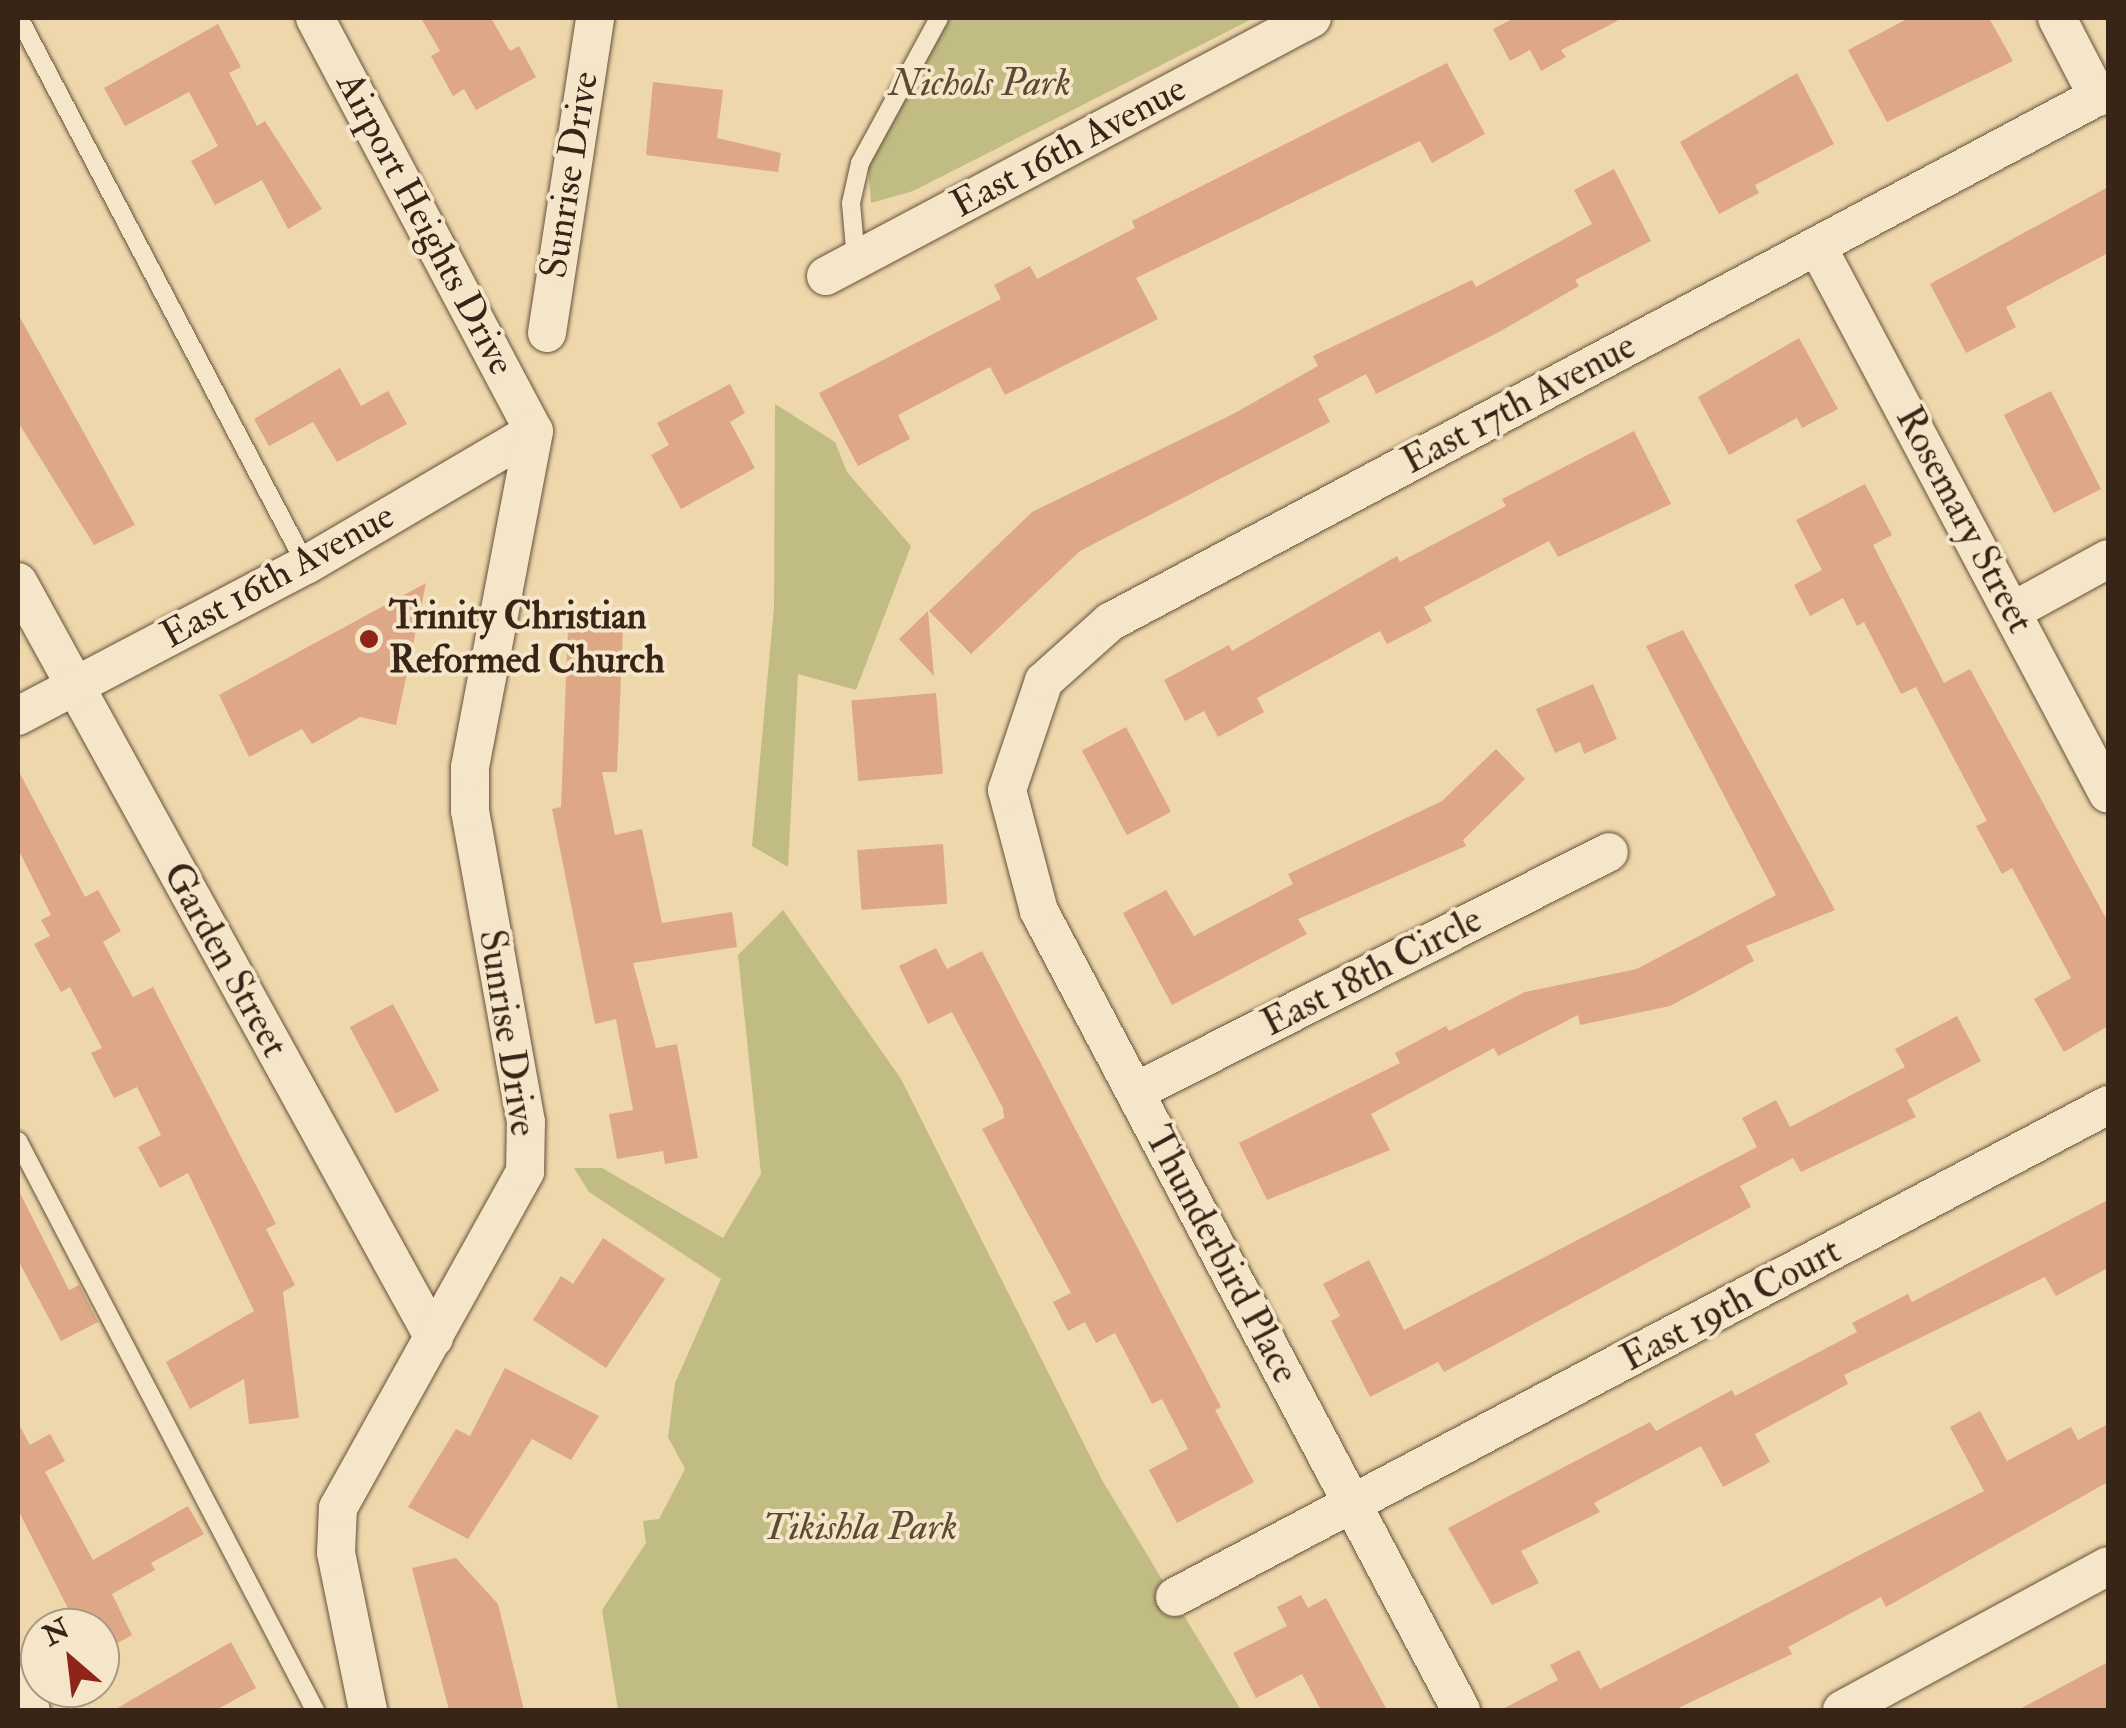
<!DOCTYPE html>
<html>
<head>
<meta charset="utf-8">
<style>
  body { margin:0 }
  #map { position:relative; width:2126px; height:1728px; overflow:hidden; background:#efd7ac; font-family:"IM FELL Double Pica",serif }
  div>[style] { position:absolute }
  .green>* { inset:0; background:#c1bc84 }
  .building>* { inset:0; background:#dea786; transform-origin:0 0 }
  .roads { filter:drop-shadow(0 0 2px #66523c) drop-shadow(0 0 2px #66523c) }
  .service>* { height:18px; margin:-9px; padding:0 9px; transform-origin:9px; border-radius:9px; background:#f5e5c9 }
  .minor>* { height:38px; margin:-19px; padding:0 19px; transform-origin:19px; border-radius:19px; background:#f5e5c9 }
  .dots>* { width:28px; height:28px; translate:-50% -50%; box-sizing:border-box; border:5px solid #f5e5c9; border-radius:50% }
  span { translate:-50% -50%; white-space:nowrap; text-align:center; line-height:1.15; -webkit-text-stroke:8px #f5e5c9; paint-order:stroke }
  .park-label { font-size:38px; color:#5b4b32; font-style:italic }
  .street-label { font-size:38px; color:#392517 }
  .poi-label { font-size:38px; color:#392517; font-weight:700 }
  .left { translate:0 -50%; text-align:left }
  .frame { position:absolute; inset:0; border:20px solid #392517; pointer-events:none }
  .north { position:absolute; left:20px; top:1608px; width:100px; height:100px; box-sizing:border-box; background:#f5e5c9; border:2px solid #aa9882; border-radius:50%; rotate:332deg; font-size:28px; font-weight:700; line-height:40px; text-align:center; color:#392517 }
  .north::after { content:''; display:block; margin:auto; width:35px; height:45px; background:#8f2418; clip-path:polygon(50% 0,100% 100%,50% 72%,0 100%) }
</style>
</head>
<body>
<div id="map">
  <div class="green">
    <div style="clip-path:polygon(945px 18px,1254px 18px,913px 191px,871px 203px,867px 156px)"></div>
    <div style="clip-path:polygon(775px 404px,835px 442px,847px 472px,911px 546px,856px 690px,798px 674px,788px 867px,752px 846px,774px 607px)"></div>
    <div style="clip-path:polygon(783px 910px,901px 1079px,1102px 1480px,1241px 1710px,618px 1710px,602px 1610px,646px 1543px,643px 1521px,659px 1519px,685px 1469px,668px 1437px,675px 1383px,721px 1279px,589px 1192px,574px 1168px,602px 1168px,723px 1238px,761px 1174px,738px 955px)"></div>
  </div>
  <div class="building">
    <div style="clip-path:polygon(421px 18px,491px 18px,510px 51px,519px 46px,536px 77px,476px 110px,464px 89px,453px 96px,431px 56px,440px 51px)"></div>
    <div style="clip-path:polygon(1514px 18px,1623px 18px,1561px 50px,1566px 57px,1541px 71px,1530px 50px,1510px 61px,1493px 29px)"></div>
    <div style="clip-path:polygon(1909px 18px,1989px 18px,2013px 61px,1887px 122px,1848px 50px)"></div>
    <div style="clip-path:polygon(218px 24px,241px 67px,229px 73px,257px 126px,265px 121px,322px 209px,288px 229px,262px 180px,215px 205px,191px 161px,218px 146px,189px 92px,125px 126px,104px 88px)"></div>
    <div style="clip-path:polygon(1447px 63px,1485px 134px,1432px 163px,1420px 141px,1136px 278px,1158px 319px,1005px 395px,990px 367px,898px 415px,910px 439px,858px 466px,819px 393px,1001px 299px,994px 285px,1030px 266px,1037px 279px,1135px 228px,1132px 221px)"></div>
    <div style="clip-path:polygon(1797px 73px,1834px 144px,1755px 185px,1759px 193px,1719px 214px,1680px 142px)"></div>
    <div style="clip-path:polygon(653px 82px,723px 90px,717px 138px,781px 153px,778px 172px,646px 155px)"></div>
    <div style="clip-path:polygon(1614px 169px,1651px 241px,1575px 280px,1579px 286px,1499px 332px,1376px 394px,1366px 374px,1318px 399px,1330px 422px,1080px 551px,971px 654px,929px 611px,1032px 512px,1233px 414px,1318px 366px,1313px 356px,1472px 280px,1476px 287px,1592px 224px,1574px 190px)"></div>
    <div style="clip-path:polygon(2108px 187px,2108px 253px,2006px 307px,2016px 327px,1966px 353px,1930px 284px)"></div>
    <div style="clip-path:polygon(18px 314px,135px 525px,94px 545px,18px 422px)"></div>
    <div style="clip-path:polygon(1799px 338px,1838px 409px,1802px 428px,1797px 418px,1729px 455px,1698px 397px)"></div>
    <div style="clip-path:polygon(340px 368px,361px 406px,388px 391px,407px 424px,337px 462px,313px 422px,269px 446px,254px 419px)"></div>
    <div style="clip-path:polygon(730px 384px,745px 413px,730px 422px,755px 468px,681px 509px,651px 455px,669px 445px,657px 423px)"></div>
    <div style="left:2051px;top:391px;width:110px;height:53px;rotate:63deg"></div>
    <div style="clip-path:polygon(1634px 431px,1671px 504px,1558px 557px,1549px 541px,1424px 607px,1432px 621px,1387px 644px,1380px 631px,1257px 698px,1264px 712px,1218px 737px,1204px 711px,1185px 721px,1164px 680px,1229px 645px,1232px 651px,1397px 556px,1400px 562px,1506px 506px,1502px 499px)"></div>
    <div style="clip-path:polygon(1865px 484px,1892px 535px,1873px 545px,1944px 683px,1970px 669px,2108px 922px,2108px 1026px,2064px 1052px,2034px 999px,2071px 978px,2012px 868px,2002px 874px,1976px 826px,1987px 821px,1916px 687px,1901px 694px,1864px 622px,1857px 626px,1843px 598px,1810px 616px,1794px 585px,1822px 570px,1796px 520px)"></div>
    <div style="clip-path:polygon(426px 583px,396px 725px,360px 717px,312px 744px,302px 729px,249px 757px,219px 695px)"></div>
    <div style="clip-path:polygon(928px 611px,934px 676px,899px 639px)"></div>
    <div style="clip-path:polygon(568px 627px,623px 629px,617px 772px,602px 772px,615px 835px,642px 829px,662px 923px,732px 912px,737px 947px,633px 963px,656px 1048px,677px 1044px,698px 1158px,665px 1164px,663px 1151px,617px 1159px,609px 1114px,633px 1110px,616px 1019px,595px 1024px,552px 809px,561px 807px)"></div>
    <div style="clip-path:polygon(1683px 630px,1835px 910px,1746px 946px,1754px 961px,1670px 1006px,1580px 1025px,1578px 1015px,1498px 1056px,1494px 1048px,1371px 1114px,1390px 1150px,1267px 1200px,1239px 1143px,1400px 1063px,1395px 1053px,1446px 1026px,1449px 1031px,1525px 992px,1637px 969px,1776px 895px,1646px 646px)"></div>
    <div style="clip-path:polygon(1593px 684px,1617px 739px,1584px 754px,1580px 742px,1555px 753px,1536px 709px)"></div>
    <div style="left:936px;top:693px;width:81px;height:85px;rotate:85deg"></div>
    <div style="left:1126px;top:727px;width:96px;height:50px;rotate:62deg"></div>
    <div style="clip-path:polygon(1496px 749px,1525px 779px,1463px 840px,1466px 846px,1298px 919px,1307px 934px,1172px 1005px,1123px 913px,1166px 890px,1194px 936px,1293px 884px,1288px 874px,1442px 801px)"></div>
    <div style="clip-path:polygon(18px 770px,85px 897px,98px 890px,121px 931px,103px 942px,133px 997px,153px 987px,276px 1224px,266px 1229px,295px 1285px,283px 1292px,299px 1418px,249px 1424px,244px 1379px,190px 1409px,166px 1362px,254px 1311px,188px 1173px,160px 1188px,138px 1147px,161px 1135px,137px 1087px,114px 1098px,91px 1053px,102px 1048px,70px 987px,61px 992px,34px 944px,50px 936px,41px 920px,51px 915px,18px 849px)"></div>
    <div style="left:943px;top:844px;width:60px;height:86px;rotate:86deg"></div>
    <div style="clip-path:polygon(936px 948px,947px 969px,982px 951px,1221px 1407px,1215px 1410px,1254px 1482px,1177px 1523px,1149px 1470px,1188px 1449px,1162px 1399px,1152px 1404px,1115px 1333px,1096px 1343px,1085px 1322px,1068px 1331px,1053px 1302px,1071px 1293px,982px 1129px,1004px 1118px,1003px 1108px,952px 1012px,928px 1024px,899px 966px)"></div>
    <div style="left:393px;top:1004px;width:98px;height:49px;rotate:62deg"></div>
    <div style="clip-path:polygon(1957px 1016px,1981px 1061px,1907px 1100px,1916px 1117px,1801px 1172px,1793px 1158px,1740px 1186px,1751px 1207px,1444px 1372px,1438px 1362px,1370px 1397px,1331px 1321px,1340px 1316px,1323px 1284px,1369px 1260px,1404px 1330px,1757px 1147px,1742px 1118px,1776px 1100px,1790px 1127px,1905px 1067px,1895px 1049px)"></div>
    <div style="clip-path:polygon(18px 1189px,69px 1290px,79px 1285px,98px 1322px,61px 1341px,18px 1260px)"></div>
    <div style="clip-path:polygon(2108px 1200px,2108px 1268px,2056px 1296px,2045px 1277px,1844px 1375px,1848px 1384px,1755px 1434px,1770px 1462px,1723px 1487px,1701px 1446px,1594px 1503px,1600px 1512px,1521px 1551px,1539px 1583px,1492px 1605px,1448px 1528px,1650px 1422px,1656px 1431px,1732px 1390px,1735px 1396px,1857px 1332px,1852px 1323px,1908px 1294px,1912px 1302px)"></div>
    <div style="clip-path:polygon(603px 1238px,665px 1279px,606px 1368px,533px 1320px,561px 1276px,573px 1284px)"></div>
    <div style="clip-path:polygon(505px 1368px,599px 1416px,571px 1460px,532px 1439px,468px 1539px,408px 1507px,456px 1429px,470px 1436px)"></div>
    <div style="clip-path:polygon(1980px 1411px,2007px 1461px,2071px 1427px,2078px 1440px,2108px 1424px,2108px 1482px,1886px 1607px,1881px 1597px,1788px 1647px,1792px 1654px,1674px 1710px,1501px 1710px,1558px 1680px,1550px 1665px,1579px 1650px,1600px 1689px,1984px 1491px,1950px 1427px)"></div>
    <div style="clip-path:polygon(18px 1423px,30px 1445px,50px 1434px,65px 1461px,45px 1472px,93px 1560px,188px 1506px,204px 1534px,151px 1563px,155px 1570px,112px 1594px,132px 1635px,100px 1653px,100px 1628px,78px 1628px,18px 1510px)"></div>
    <div style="clip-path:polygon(456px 1558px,498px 1604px,524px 1710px,449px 1710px,412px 1568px)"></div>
    <div style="clip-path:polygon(1301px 1595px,1308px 1608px,1326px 1598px,1387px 1710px,1321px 1710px,1302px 1674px,1256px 1698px,1233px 1653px,1287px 1626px,1277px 1607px)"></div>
    <div style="clip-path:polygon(231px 1642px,256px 1688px,216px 1710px,114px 1710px)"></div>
    <div style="clip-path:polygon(2108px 1662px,2108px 1710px,2018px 1710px)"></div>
  </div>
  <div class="roads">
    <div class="service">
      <div style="left:19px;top:18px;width:618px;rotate:62.31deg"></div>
      <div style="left:856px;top:260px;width:57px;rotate:-95deg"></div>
      <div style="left:851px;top:203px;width:41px;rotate:-77.3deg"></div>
      <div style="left:860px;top:163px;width:165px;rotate:-61.4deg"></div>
      <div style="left:18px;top:1141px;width:642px;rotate:62.44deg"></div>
    </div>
    <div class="minor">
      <div style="left:315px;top:18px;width:467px;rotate:62.1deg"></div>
      <div style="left:2057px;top:18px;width:89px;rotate:62.6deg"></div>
      <div style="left:1817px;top:246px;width:620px;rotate:62.03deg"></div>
      <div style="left:826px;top:276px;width:550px;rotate:-27.96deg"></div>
      <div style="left:547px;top:333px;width:319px;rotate:-81.3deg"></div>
      <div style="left:18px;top:582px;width:863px;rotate:61.18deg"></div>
      <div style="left:2013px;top:611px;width:108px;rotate:-28.7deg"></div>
      <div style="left:18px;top:716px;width:325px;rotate:-27.7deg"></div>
      <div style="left:306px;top:565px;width:264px;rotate:-30.4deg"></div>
      <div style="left:1135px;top:1092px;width:531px;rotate:-26.85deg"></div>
      <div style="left:1175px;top:1597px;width:1055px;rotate:-27.8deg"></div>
      <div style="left:18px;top:1685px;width:28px;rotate:63deg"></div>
      <div style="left:368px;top:1710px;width:160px;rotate:-101.5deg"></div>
      <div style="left:336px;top:1553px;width:45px;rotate:-87.5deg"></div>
      <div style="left:338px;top:1508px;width:385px;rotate:-60.9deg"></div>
      <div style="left:525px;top:1172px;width:50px;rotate:-88.9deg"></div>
      <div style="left:526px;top:1122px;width:316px;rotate:-100.2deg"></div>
      <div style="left:470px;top:811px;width:44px;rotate:-90deg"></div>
      <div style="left:470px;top:767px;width:342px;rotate:-79.2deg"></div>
      <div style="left:1461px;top:1710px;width:904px;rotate:-117.84deg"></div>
      <div style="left:1039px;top:911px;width:125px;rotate:-104.8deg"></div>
      <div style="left:1007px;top:790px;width:115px;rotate:-71.3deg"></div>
      <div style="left:1044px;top:681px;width:89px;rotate:-41.8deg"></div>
      <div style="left:1110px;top:622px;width:1130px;rotate:-28.02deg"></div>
      <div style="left:1842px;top:1710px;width:302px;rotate:-28.4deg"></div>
    </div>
  </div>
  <div class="dots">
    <div style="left:369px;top:639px;background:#8f2418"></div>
  </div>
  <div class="park-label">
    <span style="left:980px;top:84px">Nichols Park</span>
    <span style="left:860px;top:1528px">Tikishla Park</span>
  </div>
  <div class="street-label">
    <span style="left:1069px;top:147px;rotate:-28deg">East 16th Avenue</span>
    <span style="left:570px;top:175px;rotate:-81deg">Sunrise Drive</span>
    <span style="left:425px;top:224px;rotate:62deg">Airport Heights Drive</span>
    <span style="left:1519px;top:404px;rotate:-28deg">East 17th Avenue</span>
    <span style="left:1964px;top:520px;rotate:62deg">Rosemary Street</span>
    <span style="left:278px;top:576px;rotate:-29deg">East 16th Avenue</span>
    <span style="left:225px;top:960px;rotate:61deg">Garden Street</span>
    <span style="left:1372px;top:972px;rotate:-27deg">East 18th Circle</span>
    <span style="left:507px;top:1033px;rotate:81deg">Sunrise Drive</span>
    <span style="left:1221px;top:1255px;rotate:62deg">Thunderbird Place</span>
    <span style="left:1731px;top:1305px;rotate:-28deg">East 19th Court</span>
  </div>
  <div class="poi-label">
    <span class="left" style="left:389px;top:639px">Trinity Christian<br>Reformed Church</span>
  </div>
  <div class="frame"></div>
  <div class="north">N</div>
</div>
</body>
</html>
